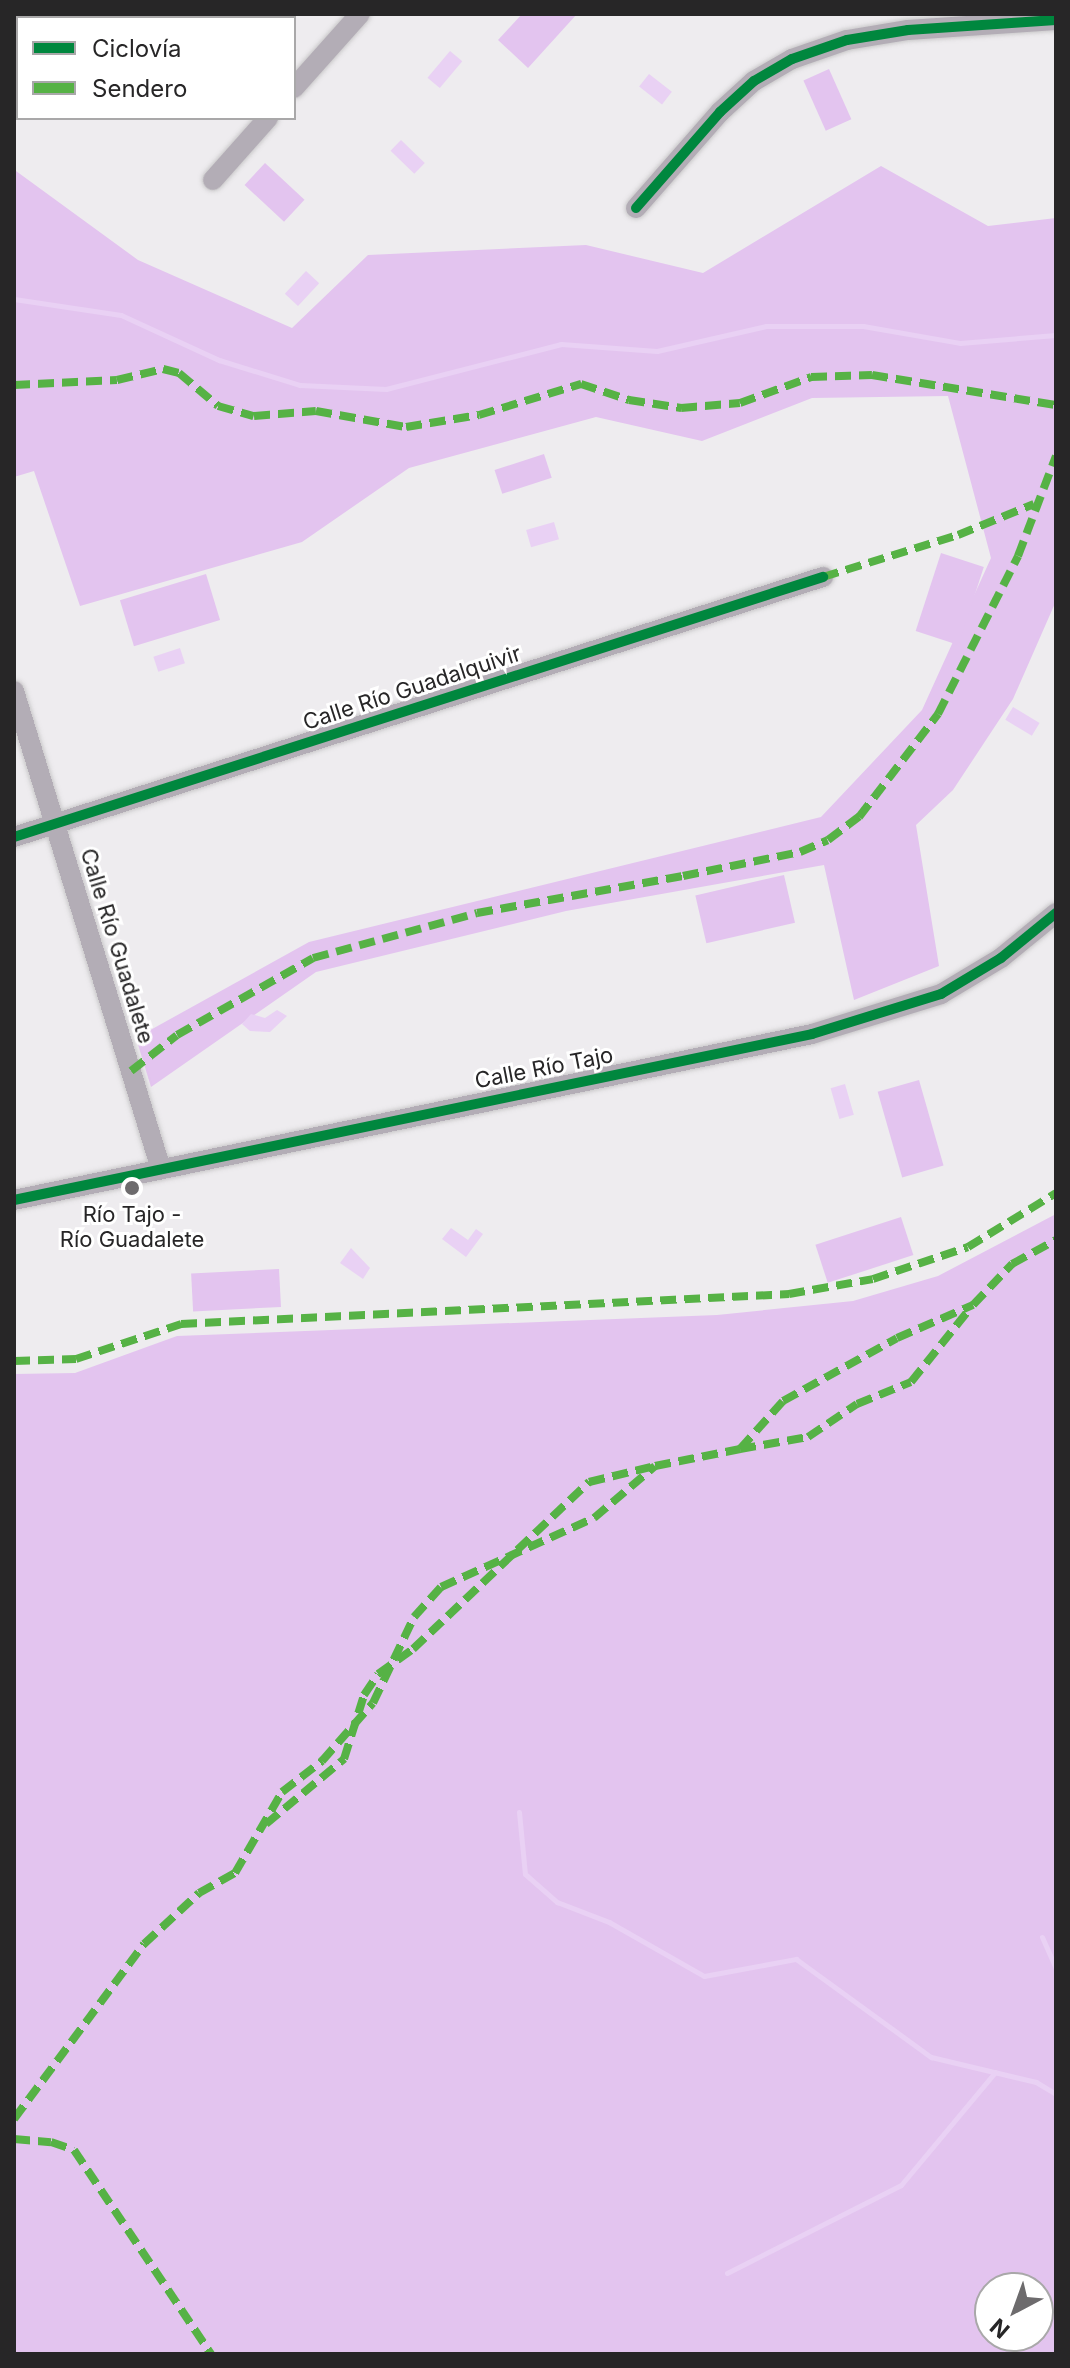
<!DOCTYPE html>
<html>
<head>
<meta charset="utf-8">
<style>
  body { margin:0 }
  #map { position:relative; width:1070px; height:2368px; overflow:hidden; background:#eeecef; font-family:Inter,sans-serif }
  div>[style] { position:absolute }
  .green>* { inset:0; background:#e3c4ef; transform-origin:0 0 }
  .water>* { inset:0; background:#e9d1f4; transform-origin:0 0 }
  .stream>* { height:5px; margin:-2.5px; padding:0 2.5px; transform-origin:2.5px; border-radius:2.5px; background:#e9d1f4 }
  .roads { filter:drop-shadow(0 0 2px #cac9ca) drop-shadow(0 0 2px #cac9ca) }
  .minor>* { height:20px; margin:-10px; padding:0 10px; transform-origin:10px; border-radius:10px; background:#b3adb6 }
  .quiet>* { height:8px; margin-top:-4px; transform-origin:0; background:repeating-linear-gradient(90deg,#56b245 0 16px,transparent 0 24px) }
  .cycleway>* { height:10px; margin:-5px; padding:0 5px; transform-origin:5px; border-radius:5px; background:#00873e }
  .dots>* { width:22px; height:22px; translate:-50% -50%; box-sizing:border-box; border:4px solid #fff; border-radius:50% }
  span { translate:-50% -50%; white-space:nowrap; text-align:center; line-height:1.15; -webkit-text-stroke:6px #fff; paint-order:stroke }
  .street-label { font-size:22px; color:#272627 }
  .poi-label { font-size:22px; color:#272627 }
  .frame { position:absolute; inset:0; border:16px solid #272627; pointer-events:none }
  .legend { position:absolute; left:16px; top:16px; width:280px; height:104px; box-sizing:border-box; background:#fff; border:2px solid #a9a8a9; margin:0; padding:10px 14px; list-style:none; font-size:24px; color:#272627 }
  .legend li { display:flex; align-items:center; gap:16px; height:40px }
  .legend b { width:40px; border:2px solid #a9a8a9 }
  .north { position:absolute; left:974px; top:2272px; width:80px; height:80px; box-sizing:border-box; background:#fff; border:2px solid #a9a8a9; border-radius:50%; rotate:221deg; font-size:22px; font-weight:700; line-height:32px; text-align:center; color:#272627 }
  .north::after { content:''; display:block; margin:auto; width:28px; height:36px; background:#6d6b6d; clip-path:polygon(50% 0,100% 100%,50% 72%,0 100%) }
</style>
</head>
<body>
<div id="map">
  <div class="green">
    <div style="clip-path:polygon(522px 14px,577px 14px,528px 68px,498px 40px)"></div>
    <div style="left:829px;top:69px;width:55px;height:28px;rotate:66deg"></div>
    <div style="left:265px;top:163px;width:54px;height:30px;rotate:43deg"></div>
    <div style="clip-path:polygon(881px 166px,988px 226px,1056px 218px,1056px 601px,1013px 699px,953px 790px,916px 825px,939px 966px,854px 1000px,824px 865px,566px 911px,316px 972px,151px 1087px,136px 1038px,309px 942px,821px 817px,922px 710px,991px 558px,948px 396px,812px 398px,702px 441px,596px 417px,409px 468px,302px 542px,80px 606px,34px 471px,14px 477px,16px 171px,138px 260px,292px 328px,368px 255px,586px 245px,703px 273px)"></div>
    <div style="left:544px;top:454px;width:25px;height:52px;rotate:72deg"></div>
    <div style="left:941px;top:553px;width:45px;height:82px;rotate:18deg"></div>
    <div style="left:206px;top:574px;width:48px;height:90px;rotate:73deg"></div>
    <div style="left:784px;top:875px;width:49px;height:91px;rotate:77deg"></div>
    <div style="left:919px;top:1080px;width:89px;height:43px;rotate:74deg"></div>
    <div style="clip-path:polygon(evenodd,1056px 1214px,1056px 2354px,14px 2354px,14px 1374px,75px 1373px,177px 1336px,717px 1315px,853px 1301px,938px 1276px,1056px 1214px,1038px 2288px,1038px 2336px,990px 2336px,990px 2288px,1038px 2288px)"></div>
    <div style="left:901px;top:1217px;width:40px;height:90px;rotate:72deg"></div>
    <div style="left:279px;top:1269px;width:38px;height:88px;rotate:87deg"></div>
  </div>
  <div class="water">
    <div style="left:450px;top:51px;width:16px;height:35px;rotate:40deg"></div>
    <div style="left:649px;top:74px;width:29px;height:16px;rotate:38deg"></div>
    <div style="left:401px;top:140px;width:33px;height:15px;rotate:44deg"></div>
    <div style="left:306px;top:271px;width:18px;height:31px;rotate:43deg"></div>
    <div style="left:554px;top:522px;width:18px;height:29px;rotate:74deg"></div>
    <div style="left:180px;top:648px;width:16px;height:28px;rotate:72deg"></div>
    <div style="left:1013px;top:707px;width:31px;height:15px;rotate:31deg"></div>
    <div style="clip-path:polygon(277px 1010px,287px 1016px,270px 1032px,250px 1031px,242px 1024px,251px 1014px,265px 1018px)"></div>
    <div style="left:845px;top:1084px;width:32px;height:15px;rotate:74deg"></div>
    <div style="clip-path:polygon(451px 1228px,468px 1240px,476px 1229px,483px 1234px,466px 1257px,442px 1239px)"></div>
    <div style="clip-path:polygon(351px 1248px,370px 1268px,363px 1279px,340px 1263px)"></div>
  </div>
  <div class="stream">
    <div style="left:14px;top:299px;width:108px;rotate:8.5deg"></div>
    <div style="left:121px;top:315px;width:108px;rotate:24.7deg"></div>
    <div style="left:219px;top:360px;width:85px;rotate:17.2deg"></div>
    <div style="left:300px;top:385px;width:86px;rotate:2.7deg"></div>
    <div style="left:386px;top:389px;width:181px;rotate:-14.4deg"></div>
    <div style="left:561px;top:344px;width:96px;rotate:4.2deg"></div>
    <div style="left:657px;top:351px;width:112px;rotate:-12.9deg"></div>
    <div style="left:766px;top:326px;width:97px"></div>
    <div style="left:863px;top:326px;width:98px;rotate:9.9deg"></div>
    <div style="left:960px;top:343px;width:96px;rotate:-4.8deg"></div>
    <div style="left:519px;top:1812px;width:62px;rotate:84.5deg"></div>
    <div style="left:525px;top:1874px;width:43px;rotate:41.2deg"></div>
    <div style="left:557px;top:1902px;width:56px;rotate:21deg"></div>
    <div style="left:609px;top:1922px;width:109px;rotate:29.6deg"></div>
    <div style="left:704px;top:1976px;width:94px;rotate:-10.5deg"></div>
    <div style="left:796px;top:1959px;width:167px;rotate:36deg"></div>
    <div style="left:931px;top:2057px;width:108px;rotate:13.4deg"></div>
    <div style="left:1036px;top:2082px;width:23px;rotate:31deg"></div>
    <div style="left:1042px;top:1937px;width:35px;rotate:66deg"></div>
    <div style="left:727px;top:2273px;width:195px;rotate:-26.8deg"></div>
    <div style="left:901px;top:2185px;width:147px;rotate:-50.2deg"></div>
  </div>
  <div class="roads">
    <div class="minor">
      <div style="left:294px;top:88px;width:99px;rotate:-48.3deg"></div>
      <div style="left:213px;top:180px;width:83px;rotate:-48.4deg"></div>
      <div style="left:636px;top:208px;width:128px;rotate:-48.8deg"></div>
      <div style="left:720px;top:112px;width:46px;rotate:-42.4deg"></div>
      <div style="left:754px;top:81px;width:44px;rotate:-30.1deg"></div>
      <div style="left:792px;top:59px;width:58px;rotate:-19.1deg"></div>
      <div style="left:847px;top:40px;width:62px;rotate:-9.3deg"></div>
      <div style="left:908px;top:30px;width:148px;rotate:-3.9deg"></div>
      <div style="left:14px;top:691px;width:500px;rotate:72.91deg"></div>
      <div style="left:14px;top:837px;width:850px;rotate:-17.82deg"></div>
      <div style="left:14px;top:1200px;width:815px;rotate:-11.75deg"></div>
      <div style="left:812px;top:1034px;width:135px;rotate:-17.2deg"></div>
      <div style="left:941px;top:994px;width:70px;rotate:-31deg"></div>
      <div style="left:1001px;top:958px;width:71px;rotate:-39.3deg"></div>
    </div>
  </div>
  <div class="quiet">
    <div style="left:14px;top:385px;width:103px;rotate:-2.8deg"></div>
    <div style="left:117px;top:380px;width:47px;rotate:-13.4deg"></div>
    <div style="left:163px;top:369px;width:16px;rotate:14deg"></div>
    <div style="left:179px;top:373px;width:51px;rotate:40.2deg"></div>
    <div style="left:218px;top:406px;width:37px;rotate:16deg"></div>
    <div style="left:254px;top:416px;width:62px;rotate:-4.6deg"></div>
    <div style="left:316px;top:411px;width:91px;rotate:10.1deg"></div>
    <div style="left:406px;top:427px;width:74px;rotate:-9.3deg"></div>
    <div style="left:479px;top:415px;width:107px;rotate:-16.9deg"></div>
    <div style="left:581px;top:384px;width:51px;rotate:18.4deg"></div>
    <div style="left:629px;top:400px;width:53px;rotate:8.7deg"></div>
    <div style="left:681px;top:408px;width:59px;rotate:-4.8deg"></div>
    <div style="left:740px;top:403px;width:76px;rotate:-20.1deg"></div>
    <div style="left:811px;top:377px;width:61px;rotate:-1.9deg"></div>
    <div style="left:872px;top:375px;width:186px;rotate:9.3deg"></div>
    <div style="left:823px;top:577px;width:141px;rotate:-17.3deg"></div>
    <div style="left:958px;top:535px;width:82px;rotate:-22.2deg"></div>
    <div style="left:131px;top:1071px;width:58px;rotate:-38deg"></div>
    <div style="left:177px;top:1035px;width:156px;rotate:-29.5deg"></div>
    <div style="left:313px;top:958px;width:170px;rotate:-15.3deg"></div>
    <div style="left:477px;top:913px;width:209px;rotate:-10.2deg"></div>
    <div style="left:683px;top:876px;width:119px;rotate:-11.6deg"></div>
    <div style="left:800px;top:852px;width:30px;rotate:-23deg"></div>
    <div style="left:828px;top:840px;width:39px;rotate:-37deg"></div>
    <div style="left:859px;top:817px;width:130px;rotate:-52.5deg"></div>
    <div style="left:938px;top:714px;width:177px;rotate:-63.1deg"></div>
    <div style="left:1018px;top:556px;width:107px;rotate:-69.2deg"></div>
    <div style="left:14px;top:1361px;width:62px;rotate:-1.8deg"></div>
    <div style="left:76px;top:1359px;width:111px;rotate:-18.4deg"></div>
    <div style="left:181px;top:1324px;width:609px;rotate:-2.82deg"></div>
    <div style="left:789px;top:1294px;width:85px;rotate:-10.1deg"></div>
    <div style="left:873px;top:1279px;width:100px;rotate:-18.6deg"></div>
    <div style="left:968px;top:1247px;width:103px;rotate:-31.5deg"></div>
    <div style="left:740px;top:1449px;width:69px;rotate:-10deg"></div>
    <div style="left:808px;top:1437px;width:59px;rotate:-34deg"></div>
    <div style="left:857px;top:1404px;width:58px;rotate:-22.2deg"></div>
    <div style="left:911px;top:1382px;width:91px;rotate:-51.2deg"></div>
    <div style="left:266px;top:1824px;width:102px;rotate:-39.8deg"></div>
    <div style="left:344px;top:1759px;width:67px;rotate:-72.6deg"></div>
    <div style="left:364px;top:1695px;width:25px;rotate:-56deg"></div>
    <div style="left:378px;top:1674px;width:43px;rotate:-35.5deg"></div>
    <div style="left:413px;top:1649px;width:243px;rotate:-43.5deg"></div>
    <div style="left:589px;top:1482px;width:64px;rotate:-13.6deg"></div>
    <div style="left:14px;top:2119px;width:218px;rotate:-53.4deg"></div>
    <div style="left:144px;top:1944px;width:75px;rotate:-42.8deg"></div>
    <div style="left:199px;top:1893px;width:41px;rotate:-29.1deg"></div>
    <div style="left:235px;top:1873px;width:94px;rotate:-59.9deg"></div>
    <div style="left:282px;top:1792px;width:51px;rotate:-37.8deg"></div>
    <div style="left:322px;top:1761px;width:77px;rotate:-48.7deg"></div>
    <div style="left:373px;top:1703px;width:95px;rotate:-64.5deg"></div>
    <div style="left:414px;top:1617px;width:40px;rotate:-48deg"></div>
    <div style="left:441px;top:1587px;width:168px;rotate:-24.3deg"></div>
    <div style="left:594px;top:1518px;width:80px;rotate:-40.4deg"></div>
    <div style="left:655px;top:1466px;width:87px;rotate:-11.3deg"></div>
    <div style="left:740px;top:1449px;width:64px;rotate:-48.1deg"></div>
    <div style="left:783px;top:1401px;width:130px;rotate:-28.9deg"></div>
    <div style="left:897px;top:1338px;width:83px;rotate:-23.5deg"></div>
    <div style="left:973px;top:1305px;width:57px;rotate:-46.4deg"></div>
    <div style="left:1012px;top:1264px;width:50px;rotate:-28.6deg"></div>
    <div style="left:14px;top:2139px;width:37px;rotate:5deg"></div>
    <div style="left:51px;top:2142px;width:24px;rotate:19deg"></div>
    <div style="left:74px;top:2150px;width:246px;rotate:56.1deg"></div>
  </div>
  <div class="cycleway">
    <div style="left:636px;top:208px;width:128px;rotate:-48.8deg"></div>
    <div style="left:720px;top:112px;width:46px;rotate:-42.4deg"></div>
    <div style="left:754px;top:81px;width:44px;rotate:-30.1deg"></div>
    <div style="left:792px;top:59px;width:58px;rotate:-19.1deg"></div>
    <div style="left:847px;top:40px;width:62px;rotate:-9.3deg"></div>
    <div style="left:908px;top:30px;width:148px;rotate:-3.9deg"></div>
    <div style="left:14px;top:837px;width:850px;rotate:-17.82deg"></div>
    <div style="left:14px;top:1200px;width:815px;rotate:-11.75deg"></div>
    <div style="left:812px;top:1034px;width:135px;rotate:-17.2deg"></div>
    <div style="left:941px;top:994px;width:70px;rotate:-31deg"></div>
    <div style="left:1001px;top:958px;width:71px;rotate:-39.3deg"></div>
  </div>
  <div class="dots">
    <div style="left:132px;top:1188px;background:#6d6b6d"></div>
  </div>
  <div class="street-label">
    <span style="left:412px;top:688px;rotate:-18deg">Calle Río Guadalquivir</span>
    <span style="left:117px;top:946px;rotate:73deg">Calle Río Guadalete</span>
    <span style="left:544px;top:1068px;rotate:-11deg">Calle Río Tajo</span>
  </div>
  <div class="poi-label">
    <span style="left:132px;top:1227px">Río Tajo -<br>Río Guadalete</span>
  </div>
  <div class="frame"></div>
  <ul class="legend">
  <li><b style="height:10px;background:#00873e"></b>Ciclovía</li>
  <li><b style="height:10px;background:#56b245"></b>Sendero</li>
  </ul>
  <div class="north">N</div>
</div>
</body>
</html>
